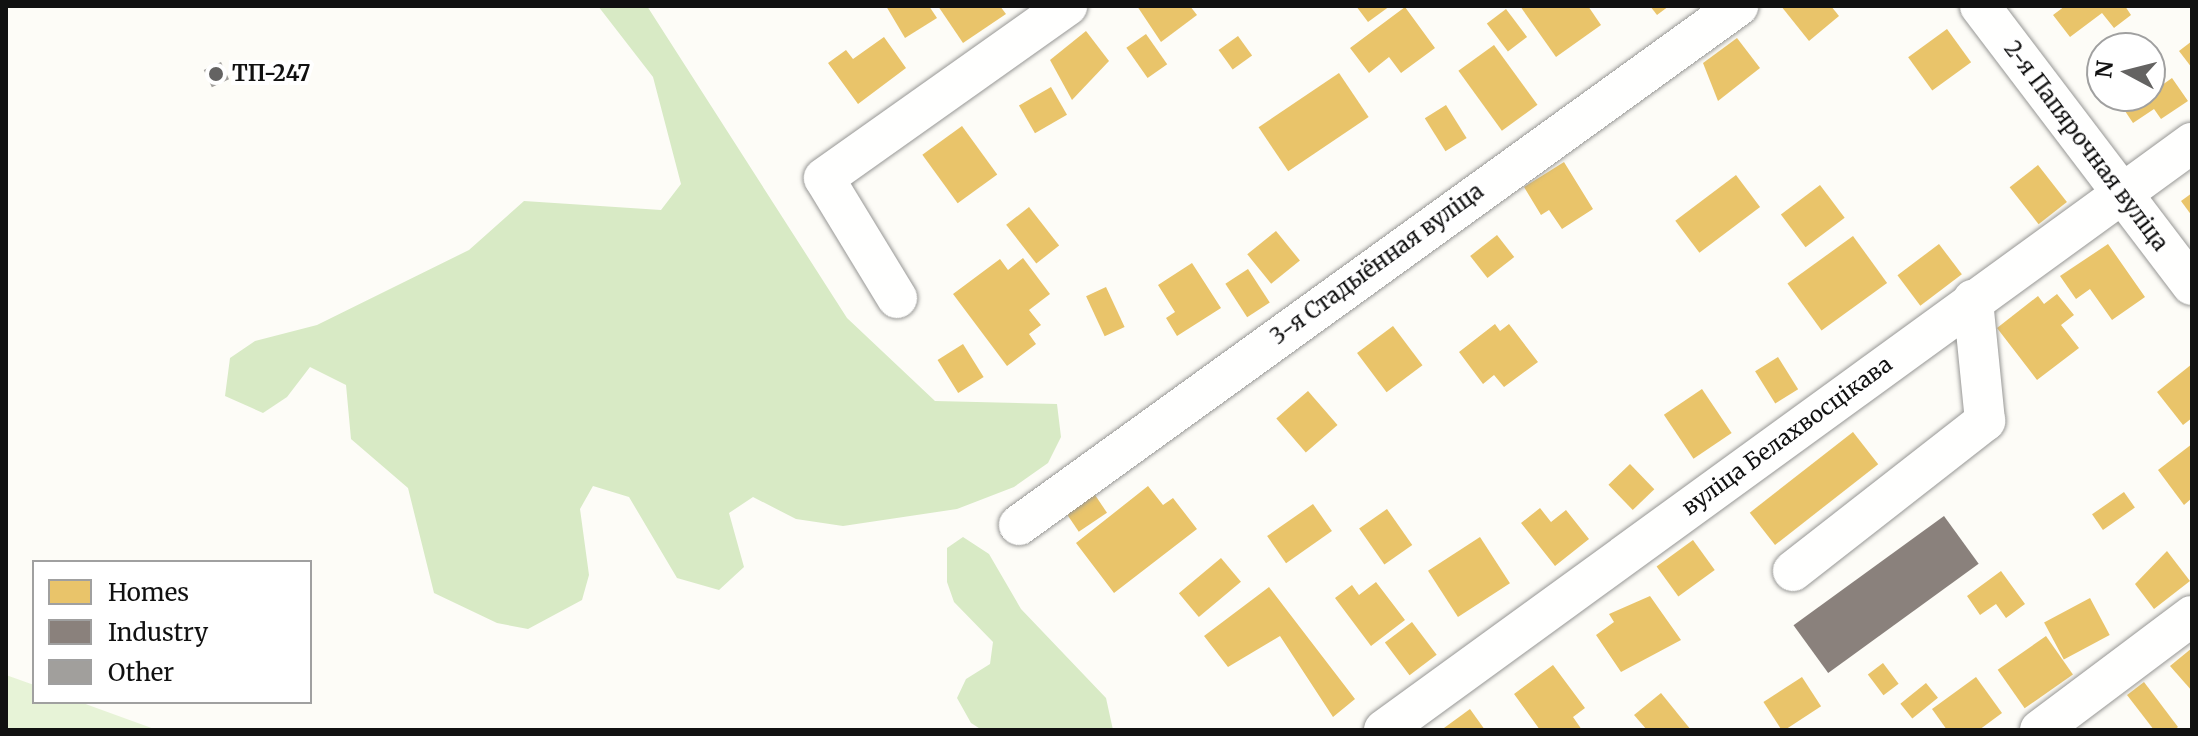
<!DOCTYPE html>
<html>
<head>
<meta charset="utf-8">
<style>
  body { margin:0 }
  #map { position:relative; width:2198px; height:736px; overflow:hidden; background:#fdfcf7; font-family:Merriweather,serif }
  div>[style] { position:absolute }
  .green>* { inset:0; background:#e7f3d7 }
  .forest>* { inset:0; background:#d8eac5 }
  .homes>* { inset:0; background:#e9c46a; transform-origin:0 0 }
  .industry>* { inset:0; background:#8a817c; transform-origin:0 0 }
  .building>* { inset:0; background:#a19f9c; transform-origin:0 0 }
  .roads { filter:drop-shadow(0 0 2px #979795) drop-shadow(0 0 2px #979795) }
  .minor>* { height:40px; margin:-20px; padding:0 20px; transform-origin:20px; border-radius:20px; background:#fffffe }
  .dots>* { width:22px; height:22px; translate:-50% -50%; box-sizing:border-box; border:4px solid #fff; border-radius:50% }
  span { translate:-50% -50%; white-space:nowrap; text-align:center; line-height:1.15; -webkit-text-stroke:8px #fff; paint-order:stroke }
  .poi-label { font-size:22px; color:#111; font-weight:700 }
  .left { translate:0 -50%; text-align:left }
  .street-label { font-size:22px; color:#111 }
  .frame { position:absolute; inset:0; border:8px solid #111; pointer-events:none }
  .legend { position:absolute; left:32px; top:560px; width:280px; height:144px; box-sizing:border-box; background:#fff; border:2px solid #a0a0a0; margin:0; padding:10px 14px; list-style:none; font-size:24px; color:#111 }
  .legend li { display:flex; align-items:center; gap:16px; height:40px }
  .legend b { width:40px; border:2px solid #a0a0a0 }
  .north { position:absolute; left:2086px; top:32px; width:80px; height:80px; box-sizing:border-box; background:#fff; border:2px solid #a0a0a0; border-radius:50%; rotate:277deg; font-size:22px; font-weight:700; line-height:32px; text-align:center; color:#111 }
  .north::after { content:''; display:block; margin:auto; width:28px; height:36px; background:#646362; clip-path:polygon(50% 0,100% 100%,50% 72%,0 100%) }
</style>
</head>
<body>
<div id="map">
  <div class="green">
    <div style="clip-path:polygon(6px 675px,34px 685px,34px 702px,80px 702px,157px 730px,6px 730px)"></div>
  </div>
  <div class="forest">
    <div style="clip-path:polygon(598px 6px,647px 6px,847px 318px,935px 401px,1057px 404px,1061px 437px,1048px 463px,1014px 487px,957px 509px,843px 526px,796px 519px,753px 497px,729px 513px,744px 567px,719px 590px,677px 578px,629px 497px,593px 486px,580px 509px,589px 575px,582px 600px,528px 629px,497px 623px,434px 593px,408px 488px,351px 439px,346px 385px,310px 367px,287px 397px,263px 413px,225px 396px,230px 358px,255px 341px,317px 325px,469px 250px,524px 201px,661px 210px,681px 184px,653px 77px)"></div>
    <div style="clip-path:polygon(963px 537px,989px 554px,1021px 609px,1106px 698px,1113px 730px,982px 730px,971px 723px,957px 698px,966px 679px,990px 664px,993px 642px,954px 602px,947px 582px,947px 548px)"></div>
  </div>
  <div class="homes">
    <div style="clip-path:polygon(886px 6px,929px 6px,937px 18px,905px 38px)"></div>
    <div style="clip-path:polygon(938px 6px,1000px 6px,1006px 14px,963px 43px)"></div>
    <div style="clip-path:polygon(1137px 6px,1190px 6px,1197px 15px,1161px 42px)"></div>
    <div style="clip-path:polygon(1356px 6px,1390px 6px,1368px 22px)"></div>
    <div style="clip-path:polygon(1520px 6px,1588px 6px,1601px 25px,1556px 57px)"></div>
    <div style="clip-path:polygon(1650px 6px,1669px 6px,1657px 15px)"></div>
    <div style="clip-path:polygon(1781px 6px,1831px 6px,1839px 16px,1809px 41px)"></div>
    <div style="clip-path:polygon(2065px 6px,2125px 6px,2131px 15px,2114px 28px,2102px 13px,2070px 37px,2053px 15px)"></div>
    <div style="clip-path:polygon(1405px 7px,1435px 48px,1401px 73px,1389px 57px,1369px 73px,1350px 48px)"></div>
    <div style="left:1506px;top:9px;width:35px;height:24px;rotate:53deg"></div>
    <div style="left:1947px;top:29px;width:41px;height:48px;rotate:54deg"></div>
    <div style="clip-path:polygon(1086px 31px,1109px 61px,1072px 100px,1050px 60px)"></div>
    <div style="left:1146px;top:34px;width:37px;height:24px;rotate:55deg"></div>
    <div style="left:1238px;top:36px;width:24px;height:24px;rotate:54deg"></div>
    <div style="clip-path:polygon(884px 37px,906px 68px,858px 104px,828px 63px,846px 50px,853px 59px)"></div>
    <div style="clip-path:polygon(1737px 38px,1760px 68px,1718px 101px,1703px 63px)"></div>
    <div style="clip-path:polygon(2192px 41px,2192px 68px,2179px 51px)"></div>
    <div style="left:1494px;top:45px;width:74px;height:44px;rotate:54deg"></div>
    <div style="left:1339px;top:73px;width:53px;height:97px;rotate:56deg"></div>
    <div style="clip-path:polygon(2172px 78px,2188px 101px,2161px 119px,2154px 109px,2133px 123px,2115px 96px,2150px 96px,2150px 82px,2155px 90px)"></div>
    <div style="left:1051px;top:87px;width:32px;height:37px;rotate:60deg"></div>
    <div style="left:1446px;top:105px;width:39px;height:25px;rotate:58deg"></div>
    <div style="left:962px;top:126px;width:60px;height:49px;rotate:54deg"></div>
    <div style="clip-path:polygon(1564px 162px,1593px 209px,1562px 229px,1549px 210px,1541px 215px,1524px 187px)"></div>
    <div style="left:2038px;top:165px;width:47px;height:36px;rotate:52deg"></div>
    <div style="left:1736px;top:175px;width:40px;height:76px;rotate:53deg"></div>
    <div style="left:1820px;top:185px;width:41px;height:49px;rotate:53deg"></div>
    <div style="clip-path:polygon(2192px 193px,2192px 216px,2181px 201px)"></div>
    <div style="left:1029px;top:207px;width:49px;height:29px;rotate:52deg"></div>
    <div style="left:1276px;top:231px;width:38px;height:37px;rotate:51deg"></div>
    <div style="left:1497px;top:235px;width:28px;height:34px;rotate:52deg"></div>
    <div style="left:1853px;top:236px;width:58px;height:81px;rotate:54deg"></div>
    <div style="left:1939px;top:244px;width:38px;height:52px;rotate:53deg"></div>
    <div style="clip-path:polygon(2108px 244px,2145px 297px,2112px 320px,2090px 289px,2076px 299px,2060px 276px)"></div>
    <div style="clip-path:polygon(1023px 258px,1050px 294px,1029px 310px,1041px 325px,1029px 334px,1036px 344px,1007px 366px,953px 294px,1000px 259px,1008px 270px)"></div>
    <div style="clip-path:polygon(1192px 263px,1221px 308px,1177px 336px,1166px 318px,1175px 312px,1158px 285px)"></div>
    <div style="left:1248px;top:269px;width:40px;height:27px;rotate:57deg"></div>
    <div style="left:1106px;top:287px;width:44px;height:22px;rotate:65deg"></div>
    <div style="clip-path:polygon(2057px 294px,2074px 315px,2061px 325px,2079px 348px,2037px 380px,1997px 328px,2038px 296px,2044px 304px)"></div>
    <div style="clip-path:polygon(1495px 324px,1500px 331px,1509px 324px,1538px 362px,1504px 387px,1494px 375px,1483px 384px,1459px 352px)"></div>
    <div style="left:1393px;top:326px;width:49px;height:45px;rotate:53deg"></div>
    <div style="left:963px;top:344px;width:39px;height:30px;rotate:58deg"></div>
    <div style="left:1778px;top:357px;width:38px;height:27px;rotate:58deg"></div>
    <div style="clip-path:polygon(2192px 364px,2192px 418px,2183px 425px,2157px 392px)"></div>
    <div style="left:1702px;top:389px;width:53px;height:46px;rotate:56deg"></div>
    <div style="left:1308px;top:391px;width:45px;height:42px;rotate:49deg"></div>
    <div style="left:1853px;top:432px;width:41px;height:131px;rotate:52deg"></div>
    <div style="clip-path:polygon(2192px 444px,2192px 498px,2184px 505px,2158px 470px)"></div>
    <div style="left:1630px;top:464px;width:35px;height:30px;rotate:46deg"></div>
    <div style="clip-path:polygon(1148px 486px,1163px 505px,1173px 498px,1197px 529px,1114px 593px,1076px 543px)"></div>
    <div style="left:1093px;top:492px;width:25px;height:34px;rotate:56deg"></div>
    <div style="left:2124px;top:492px;width:19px;height:39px;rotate:55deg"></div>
    <div style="left:1313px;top:504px;width:33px;height:56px;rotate:55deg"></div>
    <div style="clip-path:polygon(1540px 508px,1551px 522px,1566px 510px,1589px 539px,1555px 566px,1521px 523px)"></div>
    <div style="left:1387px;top:509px;width:44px;height:34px;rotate:55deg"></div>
    <div style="left:1480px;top:537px;width:55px;height:62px;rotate:57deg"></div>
    <div style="left:1693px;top:540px;width:37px;height:45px;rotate:54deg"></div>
    <div style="clip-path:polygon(2167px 551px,2190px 581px,2154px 609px,2135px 584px)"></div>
    <div style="left:1221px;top:558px;width:31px;height:55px;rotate:50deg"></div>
    <div style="clip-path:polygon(2001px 571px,2025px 604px,2006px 618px,1996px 604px,1980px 615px,1967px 596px)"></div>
    <div style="clip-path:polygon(1376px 582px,1405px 620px,1371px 646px,1335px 598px,1352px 585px,1359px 595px)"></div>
    <div style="clip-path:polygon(1269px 587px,1355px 699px,1333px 717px,1280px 636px,1228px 667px,1204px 636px)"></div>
    <div style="clip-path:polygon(1650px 596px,1681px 640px,1621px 672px,1596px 635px,1614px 622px,1609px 614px)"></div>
    <div style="left:2090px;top:598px;width:42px;height:52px;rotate:62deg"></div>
    <div style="left:1412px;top:622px;width:41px;height:34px;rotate:53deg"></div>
    <div style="left:2046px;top:636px;width:47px;height:59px;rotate:55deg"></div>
    <div style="clip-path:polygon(2192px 648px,2192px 691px,2170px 666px)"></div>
    <div style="left:1883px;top:663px;width:26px;height:19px;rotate:53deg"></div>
    <div style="clip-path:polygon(1553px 665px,1585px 708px,1573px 717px,1582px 730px,1540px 730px,1514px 694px)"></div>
    <div style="left:1802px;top:677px;width:35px;height:46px;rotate:57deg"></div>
    <div style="clip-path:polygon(1976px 677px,2002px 713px,1979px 730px,1947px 730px,1932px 709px)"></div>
    <div style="clip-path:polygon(2144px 682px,2178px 727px,2174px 730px,2154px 730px,2127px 695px)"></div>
    <div style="left:1926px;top:683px;width:19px;height:33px;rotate:51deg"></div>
    <div style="clip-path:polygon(1661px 693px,1691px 730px,1647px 730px,1634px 715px)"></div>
    <div style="clip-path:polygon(1470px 709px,1485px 730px,1446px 730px,1444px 728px)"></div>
  </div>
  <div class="industry">
    <div style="left:1944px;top:516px;width:59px;height:186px;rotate:54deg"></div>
  </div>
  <div class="building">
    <div style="left:221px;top:62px;width:19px;height:19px;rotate:65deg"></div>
  </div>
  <div class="roads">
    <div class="minor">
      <div style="left:1980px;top:6px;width:350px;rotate:52.8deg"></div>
      <div style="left:897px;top:298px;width:140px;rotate:-121.3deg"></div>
      <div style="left:824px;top:178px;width:298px;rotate:-35.3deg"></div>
      <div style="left:1019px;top:525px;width:887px;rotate:-35.82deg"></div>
      <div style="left:1793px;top:571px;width:244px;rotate:-38deg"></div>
      <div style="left:1985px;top:421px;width:122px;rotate:-95.7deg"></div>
      <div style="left:1384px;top:730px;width:999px;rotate:-36deg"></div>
      <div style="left:2040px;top:730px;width:190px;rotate:-36.9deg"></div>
    </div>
  </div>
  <div class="dots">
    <div style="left:216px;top:74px;background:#646362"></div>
  </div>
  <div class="poi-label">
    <span class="left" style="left:232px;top:74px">ТП-247</span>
  </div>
  <div class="street-label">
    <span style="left:2086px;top:146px;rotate:53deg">2-я Папярочная вуліца</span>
    <span style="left:1377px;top:264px;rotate:-36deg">3-я Стадыённая вуліца</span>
    <span style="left:1787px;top:436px;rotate:-36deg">вуліца Белахвосцікава</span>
  </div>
  <div class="frame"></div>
  <ul class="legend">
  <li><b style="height:22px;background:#e9c46a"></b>Homes</li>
  <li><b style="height:22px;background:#8a817c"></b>Industry</li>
  <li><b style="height:22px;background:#a19f9c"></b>Other</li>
  </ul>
  <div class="north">N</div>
</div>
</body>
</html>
